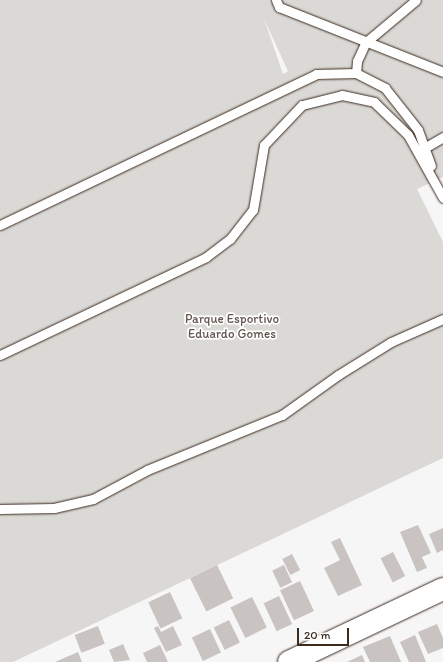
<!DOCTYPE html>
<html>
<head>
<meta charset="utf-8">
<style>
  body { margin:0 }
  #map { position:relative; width:443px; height:662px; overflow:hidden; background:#f7f6f6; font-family:Itim,sans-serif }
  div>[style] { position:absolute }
  .green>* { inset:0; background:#dbd9d6 }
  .building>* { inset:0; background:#c9c3c1; transform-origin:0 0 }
  .roads { filter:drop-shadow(0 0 1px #3b2a1e) drop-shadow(0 0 1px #3b2a1e) }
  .service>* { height:9px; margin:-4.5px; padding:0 4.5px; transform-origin:4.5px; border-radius:4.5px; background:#fff }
  .secondary>* { height:22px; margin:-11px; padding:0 11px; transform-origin:11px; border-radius:11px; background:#fff }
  span { translate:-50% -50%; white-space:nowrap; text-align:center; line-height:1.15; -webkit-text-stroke:3.5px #fff; paint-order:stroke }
  .park-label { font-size:13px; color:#63564c }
  .scale { position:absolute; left:297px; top:628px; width:52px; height:18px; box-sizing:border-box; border:2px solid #3b2a1e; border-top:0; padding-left:5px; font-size:12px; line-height:14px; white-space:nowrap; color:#3b2a1e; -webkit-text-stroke:3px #fff; paint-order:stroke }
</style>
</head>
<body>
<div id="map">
  <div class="green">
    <div style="clip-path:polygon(evenodd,0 0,443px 0,443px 177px,417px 189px,443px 242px,443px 458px,13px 662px,0 662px,0 0,264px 19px,288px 71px,283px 74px,264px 19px)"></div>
  </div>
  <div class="building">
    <div style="clip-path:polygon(418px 525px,431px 553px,422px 557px,427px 568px,417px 572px,400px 532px)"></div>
    <div style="clip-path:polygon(443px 528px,443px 550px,437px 553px,429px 534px)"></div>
    <div style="clip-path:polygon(340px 538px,362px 585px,338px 596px,324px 568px,340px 560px,331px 542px)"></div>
    <div style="left:393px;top:552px;width:27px;height:14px;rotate:63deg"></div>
    <div style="left:292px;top:554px;width:18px;height:11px;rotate:63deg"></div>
    <div style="left:217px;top:565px;width:37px;height:30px;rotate:64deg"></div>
    <div style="left:284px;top:565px;width:19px;height:13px;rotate:65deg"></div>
    <div style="left:300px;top:581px;width:33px;height:22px;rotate:65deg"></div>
    <div style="left:170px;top:592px;width:29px;height:24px;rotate:65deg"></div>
    <div style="left:279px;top:596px;width:31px;height:17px;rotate:65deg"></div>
    <div style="left:252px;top:597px;width:34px;height:24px;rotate:64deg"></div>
    <div style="left:229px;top:620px;width:25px;height:17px;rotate:64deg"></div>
    <div style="clip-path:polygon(437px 624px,443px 638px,443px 648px,428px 654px,418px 632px)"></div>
    <div style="left:98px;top:626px;width:19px;height:25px;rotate:69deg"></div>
    <div style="clip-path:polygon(158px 626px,161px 632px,173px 626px,182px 645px,166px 652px,154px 628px)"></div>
    <div style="left:210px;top:629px;width:26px;height:20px;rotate:65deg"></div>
    <div style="clip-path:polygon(415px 635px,426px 662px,409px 662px,400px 642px)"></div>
    <div style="clip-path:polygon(390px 636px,401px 662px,370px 662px,363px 647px)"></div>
    <div style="clip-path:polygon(123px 644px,130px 660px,114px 662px,109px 650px)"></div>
    <div style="clip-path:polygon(160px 645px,168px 662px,147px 662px,143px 653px)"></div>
    <div style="clip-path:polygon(78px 652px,82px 662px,55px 662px)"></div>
    <div style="clip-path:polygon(362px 655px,365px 662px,347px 662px)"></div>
  </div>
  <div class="roads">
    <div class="service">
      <div style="left:276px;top:0;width:8px;rotate:67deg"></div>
      <div style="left:279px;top:7px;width:176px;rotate:21.6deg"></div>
      <div style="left:356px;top:73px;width:12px;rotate:-85deg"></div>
      <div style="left:357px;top:61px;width:21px;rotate:-65deg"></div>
      <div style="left:366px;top:42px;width:65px;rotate:-40deg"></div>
      <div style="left:419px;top:151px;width:28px;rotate:-30deg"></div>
      <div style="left:0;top:225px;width:350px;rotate:-25.5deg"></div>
      <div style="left:316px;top:74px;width:40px;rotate:-1.4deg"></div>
      <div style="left:356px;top:73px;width:33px;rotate:27deg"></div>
      <div style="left:385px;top:88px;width:53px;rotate:51.8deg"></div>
      <div style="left:418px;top:130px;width:38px;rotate:70deg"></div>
      <div style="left:0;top:355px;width:228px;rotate:-25.4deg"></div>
      <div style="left:206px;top:257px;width:30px;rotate:-37deg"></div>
      <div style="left:230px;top:239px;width:37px;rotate:-52deg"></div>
      <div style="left:253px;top:210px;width:66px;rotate:-80.4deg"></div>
      <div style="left:264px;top:145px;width:55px;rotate:-46.5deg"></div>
      <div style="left:302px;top:105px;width:41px;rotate:-14deg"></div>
      <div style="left:342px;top:95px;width:33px;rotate:12deg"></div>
      <div style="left:374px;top:102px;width:47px;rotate:44.1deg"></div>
      <div style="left:408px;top:135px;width:72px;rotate:60.9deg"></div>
      <div style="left:0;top:509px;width:54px;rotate:-1.1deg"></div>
      <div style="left:54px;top:508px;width:40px;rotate:-13deg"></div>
      <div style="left:93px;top:499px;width:61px;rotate:-28.2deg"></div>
      <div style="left:147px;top:470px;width:146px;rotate:-22.2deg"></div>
      <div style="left:282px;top:415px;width:69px;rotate:-35.5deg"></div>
      <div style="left:338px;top:375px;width:62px;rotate:-31.9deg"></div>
      <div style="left:391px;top:342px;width:57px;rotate:-23.9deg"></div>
    </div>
    <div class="secondary">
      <div style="left:289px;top:662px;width:170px;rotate:-25.4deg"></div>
    </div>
  </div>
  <div class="park-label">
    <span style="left:232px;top:327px">Parque Esportivo<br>Eduardo Gomes</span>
  </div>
  <div class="scale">20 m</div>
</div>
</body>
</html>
